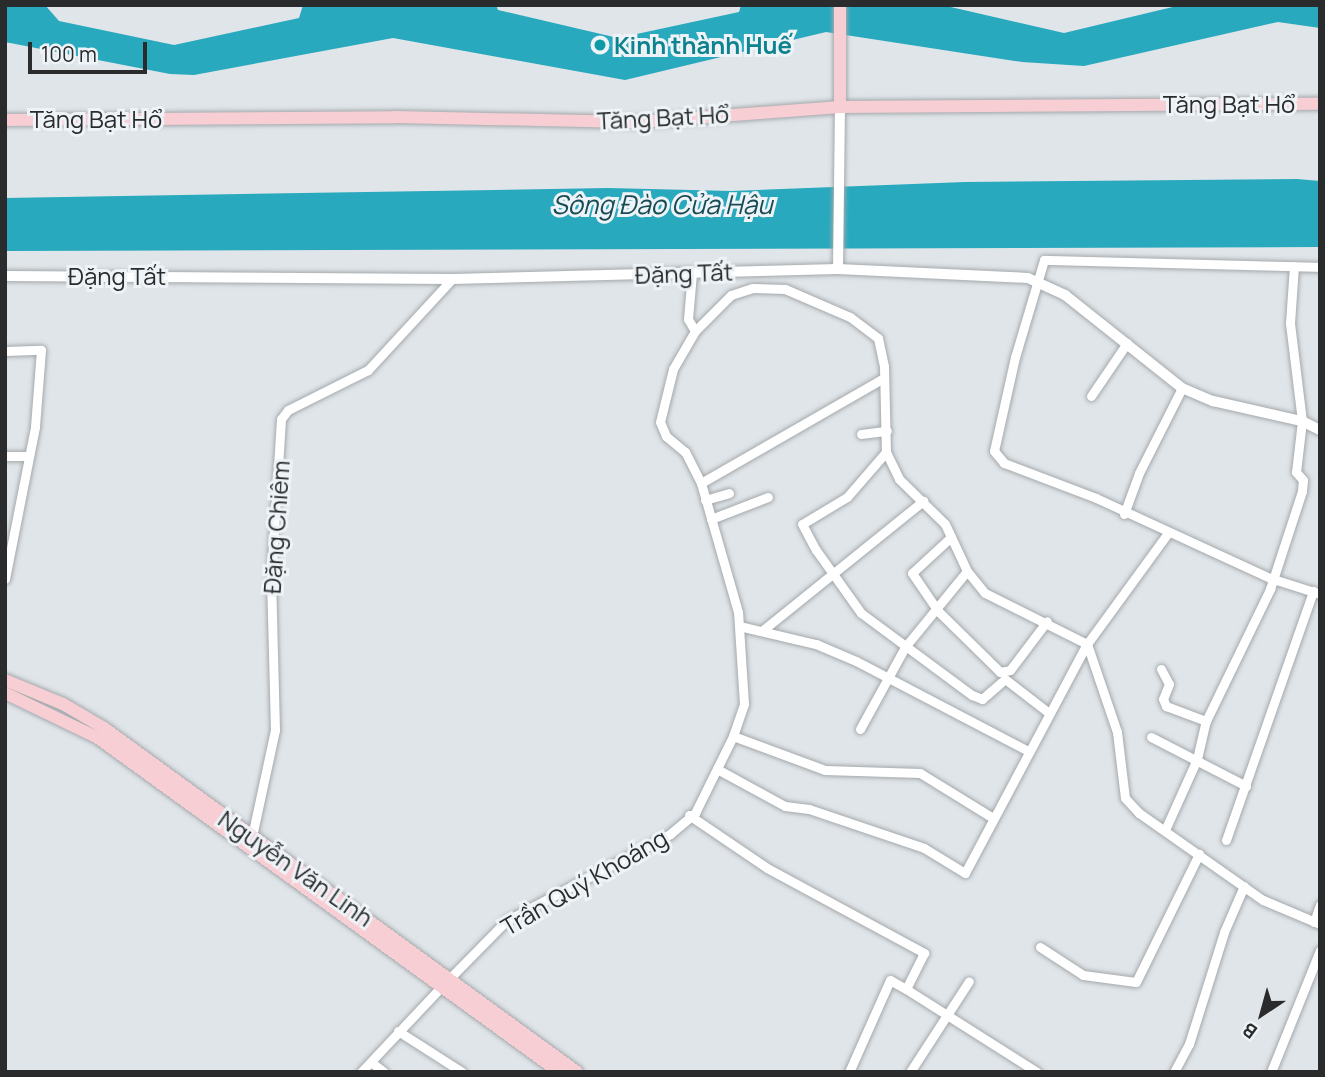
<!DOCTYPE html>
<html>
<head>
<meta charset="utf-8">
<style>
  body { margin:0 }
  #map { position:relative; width:1325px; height:1077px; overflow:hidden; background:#e0e5e9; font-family:Manrope,sans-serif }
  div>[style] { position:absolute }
  .water>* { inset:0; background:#28a9be }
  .roads { filter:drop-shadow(0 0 2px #a4a9ac) drop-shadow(0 0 2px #a4a9ac) }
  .minor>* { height:9px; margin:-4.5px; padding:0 4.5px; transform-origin:4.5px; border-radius:4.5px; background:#fff }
  .tertiary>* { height:10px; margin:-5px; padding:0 5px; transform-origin:5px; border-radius:5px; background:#fff }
  .secondary>* { height:12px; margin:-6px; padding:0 6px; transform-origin:6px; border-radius:6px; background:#f7ced4 }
  .dots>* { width:19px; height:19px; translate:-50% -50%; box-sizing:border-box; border:4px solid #eef3f7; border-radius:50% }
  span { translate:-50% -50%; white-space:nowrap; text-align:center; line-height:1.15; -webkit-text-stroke:6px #eef3f7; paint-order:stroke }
  .culture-label { font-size:24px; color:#0d838f; font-weight:700 }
  .left { translate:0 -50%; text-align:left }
  .street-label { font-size:24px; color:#292b2c }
  .water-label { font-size:26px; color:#184c55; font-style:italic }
  .frame { position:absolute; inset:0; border:7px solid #292b2c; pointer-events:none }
  .north { position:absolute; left:1227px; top:979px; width:70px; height:70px; -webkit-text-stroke:5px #eef3f7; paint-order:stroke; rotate:216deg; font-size:19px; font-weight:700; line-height:28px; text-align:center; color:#292b2c }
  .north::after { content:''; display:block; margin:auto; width:24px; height:32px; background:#292b2c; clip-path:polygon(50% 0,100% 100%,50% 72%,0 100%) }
  .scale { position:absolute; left:28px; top:42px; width:119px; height:32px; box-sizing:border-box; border:4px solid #292b2c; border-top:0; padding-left:9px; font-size:21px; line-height:24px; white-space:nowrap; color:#292b2c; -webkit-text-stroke:5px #eef3f7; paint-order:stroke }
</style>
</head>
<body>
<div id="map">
  <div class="water">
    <div style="clip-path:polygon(5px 5px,45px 5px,59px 21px,174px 45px,299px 18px,303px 5px,496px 5px,498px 10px,618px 38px,739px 12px,741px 5px,942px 5px,1064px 33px,1181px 5px,1320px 5px,1320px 28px,1278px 22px,1084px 66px,1022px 62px,826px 32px,625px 80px,393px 38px,194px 75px,170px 74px,5px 42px)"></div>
    <div style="clip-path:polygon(1297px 179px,1320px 181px,1320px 247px,5px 251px,5px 198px,608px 188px,731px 191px,965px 182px)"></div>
  </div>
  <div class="roads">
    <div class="minor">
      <div style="left:1320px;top:267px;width:276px;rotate:-178.5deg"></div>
      <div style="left:1044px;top:260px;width:101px;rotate:106.6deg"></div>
      <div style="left:1015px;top:357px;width:96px;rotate:102.6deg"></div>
      <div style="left:994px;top:451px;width:16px;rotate:50deg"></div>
      <div style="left:1004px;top:463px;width:98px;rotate:20.8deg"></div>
      <div style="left:1096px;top:498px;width:192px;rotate:24.7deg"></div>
      <div style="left:1270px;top:578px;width:52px;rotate:17.7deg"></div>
      <div style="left:695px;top:331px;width:51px;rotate:-45deg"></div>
      <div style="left:731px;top:295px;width:23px;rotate:-18deg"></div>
      <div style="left:753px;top:288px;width:32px;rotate:2deg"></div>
      <div style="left:785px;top:289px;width:71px;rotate:23.3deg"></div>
      <div style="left:850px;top:317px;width:35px;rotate:37deg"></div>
      <div style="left:878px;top:338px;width:29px;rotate:78deg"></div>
      <div style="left:884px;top:366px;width:86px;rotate:88.7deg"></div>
      <div style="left:886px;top:452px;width:30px;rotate:64deg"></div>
      <div style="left:899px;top:479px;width:64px;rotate:44.4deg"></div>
      <div style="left:945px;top:524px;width:52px;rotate:64.9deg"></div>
      <div style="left:967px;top:571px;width:28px;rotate:51deg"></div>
      <div style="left:985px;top:593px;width:114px;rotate:26.6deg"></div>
      <div style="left:1087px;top:644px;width:93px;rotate:71.2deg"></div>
      <div style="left:1117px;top:732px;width:66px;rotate:83.1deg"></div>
      <div style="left:1125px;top:798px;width:21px;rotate:47deg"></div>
      <div style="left:1139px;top:813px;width:151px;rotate:35.1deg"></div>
      <div style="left:1263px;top:900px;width:62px;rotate:22.8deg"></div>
      <div style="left:5px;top:351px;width:36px;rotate:-2deg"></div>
      <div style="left:41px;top:350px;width:77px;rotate:94.5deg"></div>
      <div style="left:35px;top:427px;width:155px;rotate:101.2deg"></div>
      <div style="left:1091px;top:396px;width:64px;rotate:-55.8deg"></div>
      <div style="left:861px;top:434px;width:26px;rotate:-7deg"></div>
      <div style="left:886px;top:452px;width:60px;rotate:130.9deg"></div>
      <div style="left:847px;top:497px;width:52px;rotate:149deg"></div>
      <div style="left:802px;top:524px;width:30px;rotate:62deg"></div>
      <div style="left:816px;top:550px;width:77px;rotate:54.5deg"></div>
      <div style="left:861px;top:613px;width:138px;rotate:36.5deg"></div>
      <div style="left:972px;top:695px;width:11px;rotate:22deg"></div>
      <div style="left:982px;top:699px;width:30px;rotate:-41deg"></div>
      <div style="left:1005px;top:679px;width:56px;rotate:37.7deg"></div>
      <div style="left:5px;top:456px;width:24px"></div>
      <div style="left:701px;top:483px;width:209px;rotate:-29.9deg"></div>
      <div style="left:705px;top:500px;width:25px;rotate:-16deg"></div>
      <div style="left:1124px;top:514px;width:44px;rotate:-69.9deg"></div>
      <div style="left:1139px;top:473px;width:95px;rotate:-63.2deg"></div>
      <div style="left:711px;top:519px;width:61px;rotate:-21.1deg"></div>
      <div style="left:951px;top:537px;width:53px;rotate:137.3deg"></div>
      <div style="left:912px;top:573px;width:46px;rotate:55.6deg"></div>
      <div style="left:938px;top:611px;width:87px;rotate:44.5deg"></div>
      <div style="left:1000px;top:672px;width:10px;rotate:-11deg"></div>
      <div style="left:1010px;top:670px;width:61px;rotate:-52.9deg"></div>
      <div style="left:739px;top:626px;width:79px;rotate:13.2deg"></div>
      <div style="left:816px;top:644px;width:43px;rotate:23deg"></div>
      <div style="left:856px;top:661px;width:194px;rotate:27.6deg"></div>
      <div style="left:763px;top:630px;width:206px;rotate:-38.9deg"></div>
      <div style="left:1161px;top:669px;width:17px;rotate:62deg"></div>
      <div style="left:1169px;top:684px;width:16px;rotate:112deg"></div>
      <div style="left:1163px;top:699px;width:8px;rotate:67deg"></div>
      <div style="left:1166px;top:706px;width:43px;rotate:20.6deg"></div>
      <div style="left:860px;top:729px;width:94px;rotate:-61.2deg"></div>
      <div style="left:905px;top:647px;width:98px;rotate:-50.8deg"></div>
      <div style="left:733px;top:736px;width:98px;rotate:20.3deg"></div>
      <div style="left:825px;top:770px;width:95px;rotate:1.8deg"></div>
      <div style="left:920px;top:773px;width:86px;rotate:31.7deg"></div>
      <div style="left:1151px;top:737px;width:107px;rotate:27.3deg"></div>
      <div style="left:717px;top:769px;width:77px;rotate:28.6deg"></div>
      <div style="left:785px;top:806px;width:24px;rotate:7deg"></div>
      <div style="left:809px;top:809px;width:121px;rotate:18.7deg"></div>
      <div style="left:924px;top:848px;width:48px;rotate:31.4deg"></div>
      <div style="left:965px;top:873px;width:259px;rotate:-62deg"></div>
      <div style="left:1087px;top:644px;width:137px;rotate:-53.9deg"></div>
      <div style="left:689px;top:815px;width:94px;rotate:34.2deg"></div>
      <div style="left:767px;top:868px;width:179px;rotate:28.4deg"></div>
      <div style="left:924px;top:953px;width:40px;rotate:116.6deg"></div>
      <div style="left:906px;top:989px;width:18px;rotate:-151deg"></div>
      <div style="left:890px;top:980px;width:101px;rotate:114deg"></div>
      <div style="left:1165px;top:830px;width:78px;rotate:-65.7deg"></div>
      <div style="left:1197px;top:759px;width:39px;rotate:-77deg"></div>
      <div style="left:1206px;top:721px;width:147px;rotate:-64.1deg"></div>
      <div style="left:1270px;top:589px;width:103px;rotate:-71.9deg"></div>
      <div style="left:1302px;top:491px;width:11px;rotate:-85deg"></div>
      <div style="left:1303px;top:480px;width:11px;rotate:-131deg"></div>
      <div style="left:1296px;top:472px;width:51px;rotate:-83.3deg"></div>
      <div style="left:1302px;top:421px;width:99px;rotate:-97deg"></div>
      <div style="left:1290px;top:323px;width:57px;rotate:-86deg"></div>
      <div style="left:1226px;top:840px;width:264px;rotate:-70.7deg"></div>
      <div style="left:251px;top:841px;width:114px;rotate:-77.8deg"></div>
      <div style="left:275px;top:730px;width:152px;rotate:-91.5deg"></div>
      <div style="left:271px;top:578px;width:159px;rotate:-86.4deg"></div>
      <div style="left:281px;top:419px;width:11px;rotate:-52deg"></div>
      <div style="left:288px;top:410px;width:89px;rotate:-26.6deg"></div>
      <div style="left:368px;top:370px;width:124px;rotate:-47.3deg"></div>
      <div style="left:1314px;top:922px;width:18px;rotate:-71deg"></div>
      <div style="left:1040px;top:947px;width:51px;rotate:33.1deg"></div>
      <div style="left:1083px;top:975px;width:53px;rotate:7.5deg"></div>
      <div style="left:1136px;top:982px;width:143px;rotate:-63.8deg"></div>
      <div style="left:451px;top:977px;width:78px;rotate:-45.5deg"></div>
      <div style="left:506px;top:921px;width:186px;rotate:-27.9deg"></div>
      <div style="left:670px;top:834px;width:33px;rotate:-40deg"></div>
      <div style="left:695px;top:813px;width:86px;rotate:-63.7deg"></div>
      <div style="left:733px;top:736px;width:34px;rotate:-71deg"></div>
      <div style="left:744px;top:704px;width:92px;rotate:-93.7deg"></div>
      <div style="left:738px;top:612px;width:134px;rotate:-106deg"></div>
      <div style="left:701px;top:483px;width:35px;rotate:-117deg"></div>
      <div style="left:685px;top:452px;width:25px;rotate:-140deg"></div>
      <div style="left:666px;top:436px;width:15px;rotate:-113deg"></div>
      <div style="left:660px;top:422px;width:55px;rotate:-76.2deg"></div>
      <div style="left:673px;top:369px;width:44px;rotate:-59.9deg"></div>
      <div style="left:695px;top:331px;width:14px;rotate:-120deg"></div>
      <div style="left:688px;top:319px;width:46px;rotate:-85deg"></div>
      <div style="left:906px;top:989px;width:155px;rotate:32.4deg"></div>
      <div style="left:398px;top:1031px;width:76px;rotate:32.6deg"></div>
      <div style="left:371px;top:1062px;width:16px;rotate:38deg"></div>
      <div style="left:361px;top:1072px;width:120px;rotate:-46.7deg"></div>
      <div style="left:910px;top:1072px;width:108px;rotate:-57deg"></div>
      <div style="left:1174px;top:1072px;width:32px;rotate:-62deg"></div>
      <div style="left:1189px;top:1044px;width:117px;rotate:-72.6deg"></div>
      <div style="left:1224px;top:932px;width:50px;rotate:-66.5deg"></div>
      <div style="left:1271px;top:1072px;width:131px;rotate:-68.1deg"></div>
    </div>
    <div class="tertiary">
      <div style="left:838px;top:269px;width:162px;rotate:-89.3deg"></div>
      <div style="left:5px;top:276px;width:447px;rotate:0.4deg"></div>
      <div style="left:452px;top:279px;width:386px;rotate:-1.5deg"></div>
      <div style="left:838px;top:269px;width:190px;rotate:2.7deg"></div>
      <div style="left:1028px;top:278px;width:41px;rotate:24.7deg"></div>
      <div style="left:1065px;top:295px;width:149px;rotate:38.5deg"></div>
      <div style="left:1182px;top:388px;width:34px;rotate:23deg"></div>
      <div style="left:1213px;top:401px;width:91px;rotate:12.7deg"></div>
      <div style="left:1302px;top:421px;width:20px;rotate:27deg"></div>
    </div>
    <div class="secondary">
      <div style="left:840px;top:107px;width:102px;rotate:-90deg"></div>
      <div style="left:5px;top:120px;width:390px;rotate:-0.4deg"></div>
      <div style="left:395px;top:117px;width:245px;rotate:1.2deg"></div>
      <div style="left:640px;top:122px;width:201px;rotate:-4.3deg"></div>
      <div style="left:840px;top:107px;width:480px;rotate:-0.4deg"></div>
      <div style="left:5px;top:680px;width:63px;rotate:22.5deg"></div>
      <div style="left:63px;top:704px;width:48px;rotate:30.3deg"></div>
      <div style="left:104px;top:728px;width:585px;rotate:36.03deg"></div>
      <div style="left:5px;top:693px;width:103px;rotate:25.8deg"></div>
      <div style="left:98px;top:738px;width:569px;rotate:35.92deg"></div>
    </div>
  </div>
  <div class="dots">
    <div style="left:600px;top:45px;background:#0f9aa8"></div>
  </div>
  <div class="culture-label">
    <span class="left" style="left:614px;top:45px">Kinh thành Huế</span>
  </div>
  <div class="street-label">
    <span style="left:1229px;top:104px">Tăng Bạt Hổ</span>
    <span style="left:663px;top:117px;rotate:-3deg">Tăng Bạt Hổ</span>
    <span style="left:96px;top:119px">Tăng Bạt Hổ</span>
    <span style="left:684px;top:273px;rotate:-2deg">Đặng Tất</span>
    <span style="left:117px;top:276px">Đặng Tất</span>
    <span style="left:276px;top:527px;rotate:-86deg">Đặng Chiêm</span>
    <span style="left:296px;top:868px;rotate:35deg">Nguyễn Văn Linh</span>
    <span style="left:584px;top:882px;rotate:-30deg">Trần Quý Khoáng</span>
  </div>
  <div class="water-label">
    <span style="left:662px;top:205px">Sông Đào Cửa Hậu</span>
  </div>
  <div class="frame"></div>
  <div class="north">B</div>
  <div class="scale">100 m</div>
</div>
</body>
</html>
